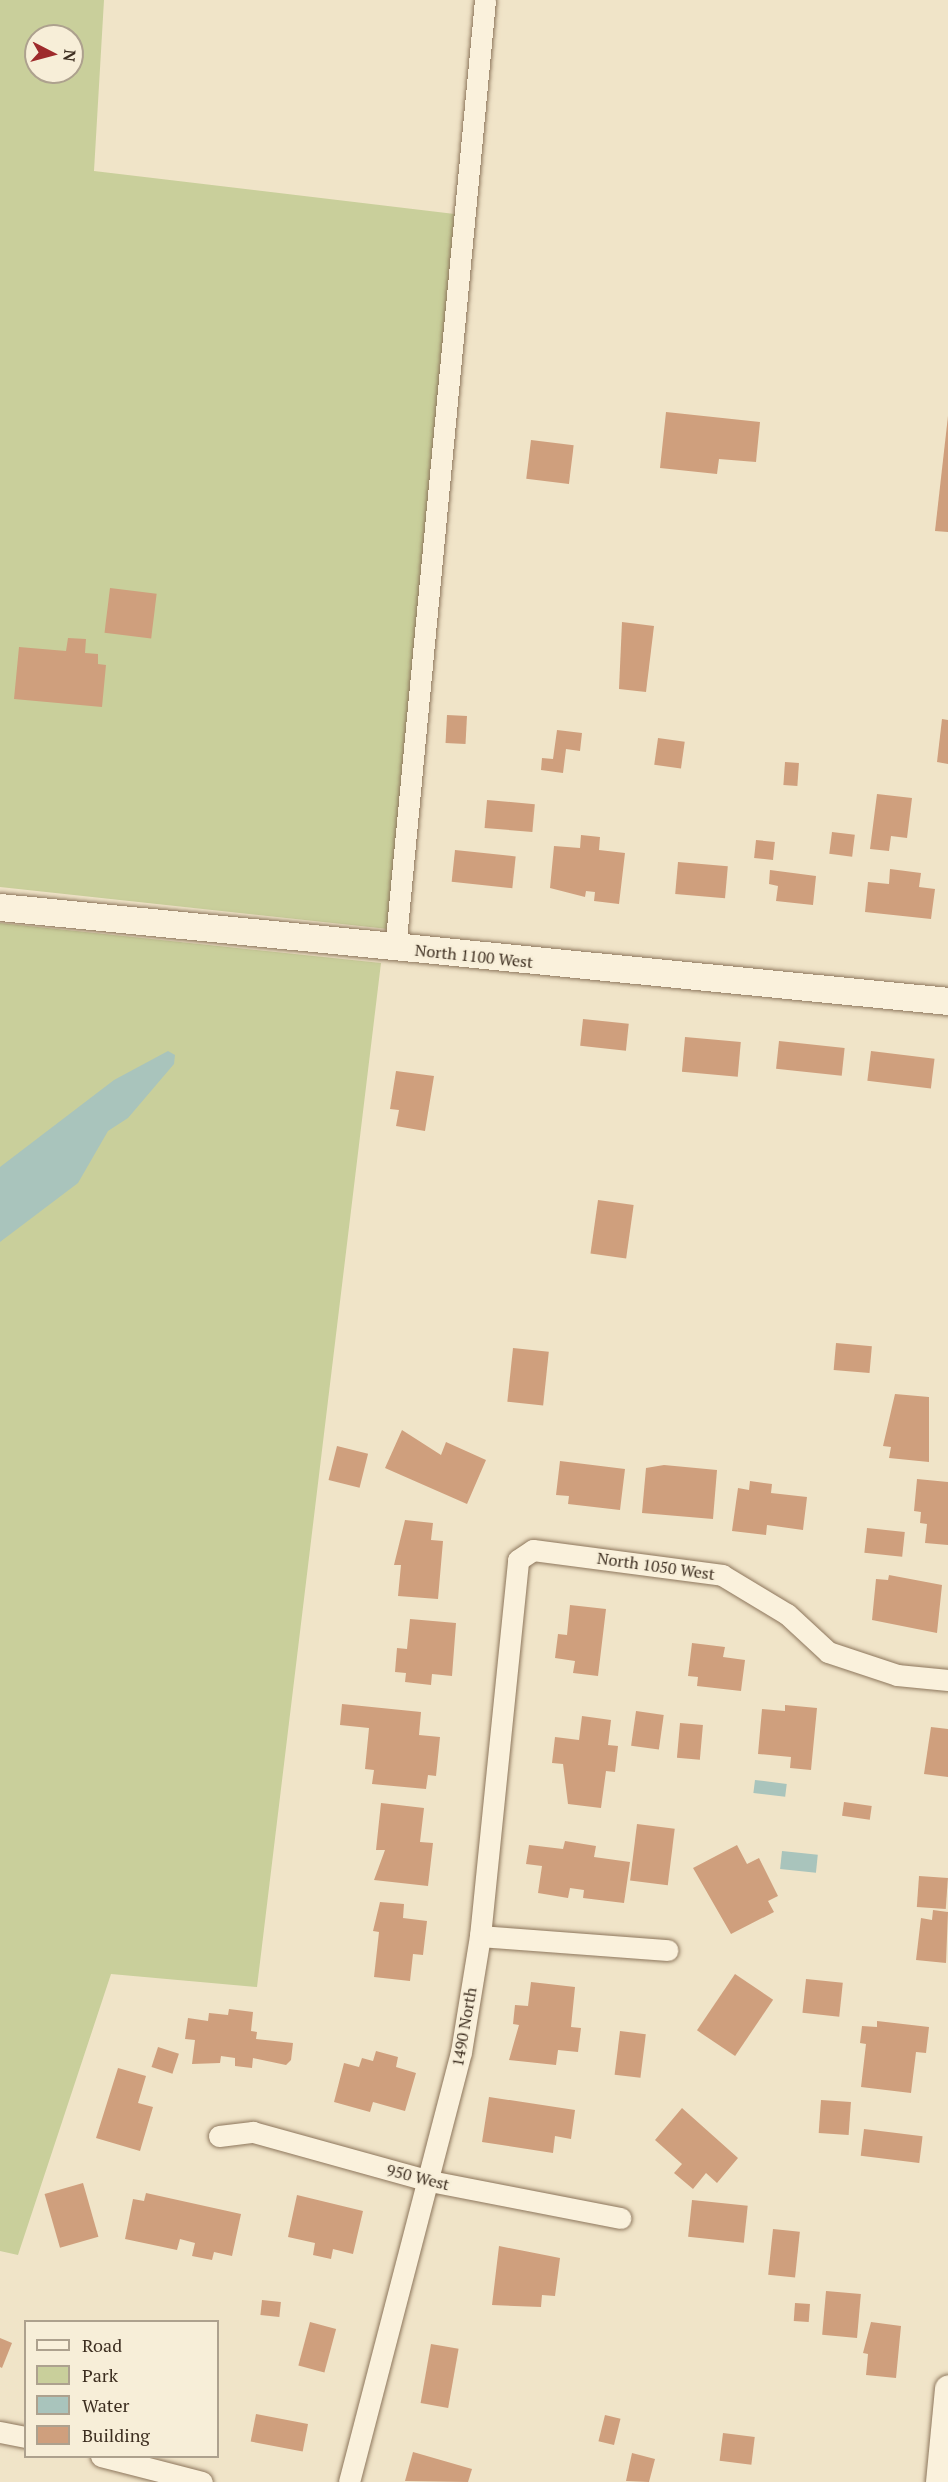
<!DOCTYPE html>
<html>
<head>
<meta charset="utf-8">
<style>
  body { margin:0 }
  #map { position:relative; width:948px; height:2482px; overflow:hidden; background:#f0e4c8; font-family:"PT Serif",serif }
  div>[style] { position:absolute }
  .green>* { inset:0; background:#c9cf9b }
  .water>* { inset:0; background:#a9c4bc; transform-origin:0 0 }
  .building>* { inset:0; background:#cf9f7d; transform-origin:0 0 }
  .roads { filter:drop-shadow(0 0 2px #8d765c) drop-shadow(0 0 2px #8d765c) }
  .minor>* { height:21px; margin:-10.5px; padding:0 10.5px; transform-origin:10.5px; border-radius:10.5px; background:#faf1dc }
  .tertiary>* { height:27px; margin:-13.5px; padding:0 13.5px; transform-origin:13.5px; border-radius:13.5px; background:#faf1dc }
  span { translate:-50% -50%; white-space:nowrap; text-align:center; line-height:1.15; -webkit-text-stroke:4.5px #f7eed8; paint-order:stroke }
  .street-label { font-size:16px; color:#3d2e20 }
  .legend { position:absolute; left:24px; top:2320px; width:195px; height:138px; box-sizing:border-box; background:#f7eed8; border:2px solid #ada18e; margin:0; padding:8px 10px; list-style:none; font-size:18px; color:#3d2e20 }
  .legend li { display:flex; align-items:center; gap:12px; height:30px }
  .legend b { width:30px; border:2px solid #ada18e }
  .north { position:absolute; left:24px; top:24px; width:60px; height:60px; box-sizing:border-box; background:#f7eed8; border:2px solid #ada18e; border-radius:50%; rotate:96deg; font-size:16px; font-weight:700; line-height:24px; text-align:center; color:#3d2e20 }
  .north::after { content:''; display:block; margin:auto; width:21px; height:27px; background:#9e2a2b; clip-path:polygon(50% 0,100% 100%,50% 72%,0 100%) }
</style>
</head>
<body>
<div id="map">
  <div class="green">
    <div style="clip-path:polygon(evenodd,0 0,104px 0,94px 171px,463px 215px,388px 929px,0 887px,0 0,36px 36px,72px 36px,72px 72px,36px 72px,36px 36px)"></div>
    <div style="clip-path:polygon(0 923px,381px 963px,257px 1987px,111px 1974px,18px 2255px,0 2251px)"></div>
  </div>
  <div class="water">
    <div style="clip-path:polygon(168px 1051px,175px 1055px,174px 1064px,128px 1118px,108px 1131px,78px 1183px,0 1242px,0 1167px,114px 1080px)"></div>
    <div style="left:755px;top:1780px;width:32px;height:13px;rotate:7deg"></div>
    <div style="left:782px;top:1851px;width:36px;height:18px;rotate:6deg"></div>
  </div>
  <div class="building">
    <div style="clip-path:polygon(666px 412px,760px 422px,756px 462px,719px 459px,717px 474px,660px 468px)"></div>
    <div style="clip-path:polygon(948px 416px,948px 532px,935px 531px)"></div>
    <div style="left:531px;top:440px;width:43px;height:39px;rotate:7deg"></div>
    <div style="left:110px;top:588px;width:47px;height:45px;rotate:7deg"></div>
    <div style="clip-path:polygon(622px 622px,654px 626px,646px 692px,619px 689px)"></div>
    <div style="clip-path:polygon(68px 638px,86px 639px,85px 653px,98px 654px,98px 664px,106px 665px,102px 707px,14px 699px,19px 647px,66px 651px)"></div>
    <div style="left:447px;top:715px;width:20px;height:28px;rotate:3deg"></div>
    <div style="clip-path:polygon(942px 719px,948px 720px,948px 764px,937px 762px)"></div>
    <div style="clip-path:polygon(557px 730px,582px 733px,580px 751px,566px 749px,563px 773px,541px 770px,542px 758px,553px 759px)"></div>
    <div style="left:658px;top:738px;width:27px;height:27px;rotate:8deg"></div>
    <div style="left:785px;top:762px;width:14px;height:23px;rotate:4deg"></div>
    <div style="clip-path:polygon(877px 794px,912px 798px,907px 838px,891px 836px,889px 851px,870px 849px)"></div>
    <div style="left:487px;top:800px;width:48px;height:28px;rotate:5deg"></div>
    <div style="left:832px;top:832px;width:23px;height:22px;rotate:7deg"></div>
    <div style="clip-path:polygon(581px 835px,600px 837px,599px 850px,625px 853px,619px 904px,594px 901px,595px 892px,586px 891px,585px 897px,550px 888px,554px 846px,580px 848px)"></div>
    <div style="left:756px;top:840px;width:19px;height:18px;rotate:6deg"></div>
    <div style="left:455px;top:850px;width:61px;height:32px;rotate:6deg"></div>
    <div style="left:678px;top:862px;width:50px;height:32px;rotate:5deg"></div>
    <div style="clip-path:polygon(890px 869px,921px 873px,919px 887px,935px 889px,931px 919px,865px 912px,868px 882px,889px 884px)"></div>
    <div style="clip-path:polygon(770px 870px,816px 876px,813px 905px,776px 901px,778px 886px,769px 884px)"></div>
    <div style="left:583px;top:1019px;width:46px;height:27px;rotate:6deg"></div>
    <div style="left:685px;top:1037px;width:56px;height:35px;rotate:5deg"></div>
    <div style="left:779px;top:1041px;width:66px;height:28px;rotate:6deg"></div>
    <div style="left:871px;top:1051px;width:64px;height:30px;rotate:7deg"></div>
    <div style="clip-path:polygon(396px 1071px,434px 1076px,425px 1131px,396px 1126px,399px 1110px,390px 1109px)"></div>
    <div style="left:598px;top:1200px;width:36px;height:54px;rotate:8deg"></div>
    <div style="left:836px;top:1343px;width:36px;height:27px;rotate:5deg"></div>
    <div style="left:513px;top:1348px;width:36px;height:54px;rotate:6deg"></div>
    <div style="clip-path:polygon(895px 1394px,929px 1397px,929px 1462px,889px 1458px,891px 1447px,883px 1446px)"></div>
    <div style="clip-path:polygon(402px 1430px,441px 1455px,446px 1442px,486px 1460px,467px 1504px,385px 1468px)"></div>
    <div style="left:337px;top:1446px;width:32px;height:35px;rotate:14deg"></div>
    <div style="clip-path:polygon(560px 1461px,625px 1469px,620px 1510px,568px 1504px,569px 1496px,556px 1495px)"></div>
    <div style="clip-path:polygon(664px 1465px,717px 1470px,713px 1519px,642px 1513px,646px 1468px)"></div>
    <div style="clip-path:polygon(917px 1479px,948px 1482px,948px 1545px,925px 1543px,927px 1524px,920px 1523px,921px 1512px,914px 1511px)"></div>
    <div style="clip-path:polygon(750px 1481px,772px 1484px,771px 1493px,807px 1497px,803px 1530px,767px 1525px,766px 1535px,732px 1531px,738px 1488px,749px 1490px)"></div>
    <div style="clip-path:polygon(405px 1520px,433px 1523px,431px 1540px,443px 1541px,438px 1599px,398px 1596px,401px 1565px,394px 1565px)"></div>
    <div style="left:867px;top:1528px;width:38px;height:25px;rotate:6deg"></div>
    <div style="clip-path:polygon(889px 1575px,942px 1585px,937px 1633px,872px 1620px,876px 1579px,888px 1580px)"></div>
    <div style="clip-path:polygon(570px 1605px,606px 1609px,598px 1676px,573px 1673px,575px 1661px,555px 1658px,558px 1634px,567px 1635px)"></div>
    <div style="clip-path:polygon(410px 1619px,456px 1623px,452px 1676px,432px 1674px,431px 1685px,405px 1682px,406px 1673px,395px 1672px,397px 1648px,407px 1649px)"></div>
    <div style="clip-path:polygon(692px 1643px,725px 1647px,723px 1657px,745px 1660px,741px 1691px,697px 1686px,698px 1677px,688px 1676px)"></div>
    <div style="clip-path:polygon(342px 1704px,421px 1712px,419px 1735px,440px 1737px,436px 1776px,428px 1775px,426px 1789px,372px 1784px,374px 1770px,365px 1769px,369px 1728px,340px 1725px)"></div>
    <div style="clip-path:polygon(785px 1705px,817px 1708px,811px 1770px,790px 1768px,791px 1757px,758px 1754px,762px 1709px,785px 1711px)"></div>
    <div style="left:636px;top:1711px;width:28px;height:35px;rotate:8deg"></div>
    <div style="clip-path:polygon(582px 1716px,611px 1720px,608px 1745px,618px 1746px,615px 1772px,606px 1771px,601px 1808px,568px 1804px,563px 1764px,552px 1763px,555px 1737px,579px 1740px)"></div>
    <div style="left:680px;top:1723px;width:23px;height:35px;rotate:5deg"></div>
    <div style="clip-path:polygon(931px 1727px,948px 1729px,948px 1777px,924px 1774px)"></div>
    <div style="left:844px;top:1802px;width:28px;height:14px;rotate:8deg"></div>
    <div style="clip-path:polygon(381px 1803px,424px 1808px,420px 1842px,433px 1843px,428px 1886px,374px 1880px,385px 1850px,376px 1850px)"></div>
    <div style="left:637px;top:1824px;width:38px;height:57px;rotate:7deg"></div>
    <div style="clip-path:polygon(565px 1841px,596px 1846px,594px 1857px,630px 1862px,624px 1903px,583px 1898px,584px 1890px,570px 1888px,568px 1898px,538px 1893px,542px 1866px,526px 1864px,529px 1845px,563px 1849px)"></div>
    <div style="clip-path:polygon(737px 1845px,747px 1864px,759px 1858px,778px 1896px,768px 1901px,774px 1912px,731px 1934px,693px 1868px)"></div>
    <div style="left:919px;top:1876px;width:29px;height:31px;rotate:4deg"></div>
    <div style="clip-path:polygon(380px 1902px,404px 1904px,403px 1918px,427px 1921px,423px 1955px,413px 1954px,410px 1981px,374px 1977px,379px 1932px,373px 1931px)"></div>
    <div style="clip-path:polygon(933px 1910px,948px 1912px,946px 1963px,916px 1960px,921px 1918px,932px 1920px)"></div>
    <div style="left:735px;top:1974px;width:46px;height:68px;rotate:34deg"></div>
    <div style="left:806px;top:1979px;width:37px;height:34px;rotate:6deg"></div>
    <div style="clip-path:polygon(531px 1982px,575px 1987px,571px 2027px,581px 2028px,578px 2052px,558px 2050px,556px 2065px,509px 2060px,519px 2025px,513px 2024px,515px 2005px,528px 2006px)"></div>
    <div style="clip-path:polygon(229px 2009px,253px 2012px,251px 2031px,257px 2032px,256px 2039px,293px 2043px,291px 2060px,286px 2065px,253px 2058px,252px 2068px,235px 2066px,235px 2058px,221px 2056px,220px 2063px,192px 2064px,195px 2040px,185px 2039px,188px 2018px,208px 2021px,209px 2013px,228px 2015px)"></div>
    <div style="clip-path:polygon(877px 2021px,929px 2027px,926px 2053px,916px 2052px,911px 2093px,861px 2087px,866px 2044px,860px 2043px,862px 2026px,877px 2027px)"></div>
    <div style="left:620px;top:2031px;width:26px;height:44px;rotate:7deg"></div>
    <div style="left:158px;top:2047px;width:22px;height:21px;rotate:18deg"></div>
    <div style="clip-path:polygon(376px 2051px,398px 2057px,396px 2067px,416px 2073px,405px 2111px,373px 2102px,370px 2112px,334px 2102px,344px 2063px,359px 2067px,362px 2058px,373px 2061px)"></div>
    <div style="clip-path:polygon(118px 2068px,146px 2076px,138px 2103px,153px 2107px,140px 2151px,96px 2138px)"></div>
    <div style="clip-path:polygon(489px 2097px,575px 2110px,571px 2139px,555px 2136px,553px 2153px,482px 2142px)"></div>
    <div style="left:821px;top:2100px;width:30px;height:33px;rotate:4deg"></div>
    <div style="clip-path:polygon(682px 2108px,738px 2158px,717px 2183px,706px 2173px,693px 2189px,674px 2173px,682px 2164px,655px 2140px)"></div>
    <div style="left:864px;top:2129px;width:59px;height:27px;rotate:7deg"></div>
    <div style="left:83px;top:2183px;width:56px;height:40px;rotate:74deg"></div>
    <div style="clip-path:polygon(146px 2193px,241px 2214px,232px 2256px,214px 2252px,212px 2260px,192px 2256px,195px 2243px,180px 2239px,177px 2250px,125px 2239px,133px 2199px,144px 2201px)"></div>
    <div style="clip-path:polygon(297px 2195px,363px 2211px,353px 2254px,333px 2249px,331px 2259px,313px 2255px,315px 2243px,288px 2237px)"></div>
    <div style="left:692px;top:2200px;width:56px;height:37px;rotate:6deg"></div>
    <div style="left:773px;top:2229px;width:27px;height:46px;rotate:6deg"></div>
    <div style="clip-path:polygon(499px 2246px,560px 2258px,555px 2296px,542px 2295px,541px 2307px,492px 2305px)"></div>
    <div style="left:826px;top:2291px;width:35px;height:44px;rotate:5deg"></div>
    <div style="left:262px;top:2300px;width:19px;height:15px;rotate:6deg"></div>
    <div style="left:795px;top:2303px;width:15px;height:18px;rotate:4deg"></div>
    <div style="left:310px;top:2322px;width:27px;height:45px;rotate:15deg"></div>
    <div style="clip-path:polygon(871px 2322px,901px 2326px,896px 2378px,866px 2375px,868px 2354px,863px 2353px)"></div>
    <div style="clip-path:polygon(0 2338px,12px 2343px,2px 2368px,0 2367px)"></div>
    <div style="left:431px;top:2344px;width:28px;height:60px;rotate:10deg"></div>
    <div style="left:256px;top:2414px;width:53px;height:28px;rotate:11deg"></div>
    <div style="left:605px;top:2415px;width:16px;height:27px;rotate:14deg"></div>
    <div style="left:723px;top:2433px;width:32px;height:28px;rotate:7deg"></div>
    <div style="clip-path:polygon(413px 2452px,472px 2469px,468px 2482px,405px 2481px)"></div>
    <div style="clip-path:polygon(632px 2453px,655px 2459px,649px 2482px,626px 2481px)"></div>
  </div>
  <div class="roads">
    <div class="minor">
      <div style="left:395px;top:949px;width:953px;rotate:-84.58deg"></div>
      <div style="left:480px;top:1936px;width:188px;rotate:4.3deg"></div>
      <div style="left:219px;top:2136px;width:34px;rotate:-7deg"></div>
      <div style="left:253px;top:2132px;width:184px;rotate:15.5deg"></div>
      <div style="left:430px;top:2181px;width:194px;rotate:11deg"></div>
      <div style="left:0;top:2432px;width:26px;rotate:11deg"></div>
      <div style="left:101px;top:2456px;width:104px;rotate:14.4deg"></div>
      <div style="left:349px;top:2482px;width:444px;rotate:-75.4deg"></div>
      <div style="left:461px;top:2052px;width:118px;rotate:-80.7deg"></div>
      <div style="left:480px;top:1936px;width:378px;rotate:-84.2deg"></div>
      <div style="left:518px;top:1560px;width:18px;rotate:-34deg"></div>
      <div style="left:533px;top:1550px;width:191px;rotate:7.5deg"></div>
      <div style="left:722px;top:1575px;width:76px;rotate:31deg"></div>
      <div style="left:787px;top:1614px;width:56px;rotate:42.8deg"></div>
      <div style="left:828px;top:1652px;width:73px;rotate:18.4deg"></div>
      <div style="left:897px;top:1675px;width:51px;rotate:5.6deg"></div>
    </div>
    <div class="tertiary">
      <div style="left:0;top:907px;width:953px;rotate:5.66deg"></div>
      <div style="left:939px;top:2482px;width:94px;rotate:-84.5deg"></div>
    </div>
  </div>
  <div class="street-label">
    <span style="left:474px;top:956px;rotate:6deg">North 1100 West</span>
    <span style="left:656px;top:1566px;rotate:8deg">North 1050 West</span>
    <span style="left:464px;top:2027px;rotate:-80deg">1490 North</span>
    <span style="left:418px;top:2177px;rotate:14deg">950 West</span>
  </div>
  <ul class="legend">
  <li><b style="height:8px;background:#faf1dc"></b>Road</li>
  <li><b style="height:16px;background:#c9cf9b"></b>Park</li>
  <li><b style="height:16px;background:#a9c4bc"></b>Water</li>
  <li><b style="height:16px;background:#cf9f7d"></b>Building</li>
  </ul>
  <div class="north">N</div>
</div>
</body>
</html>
